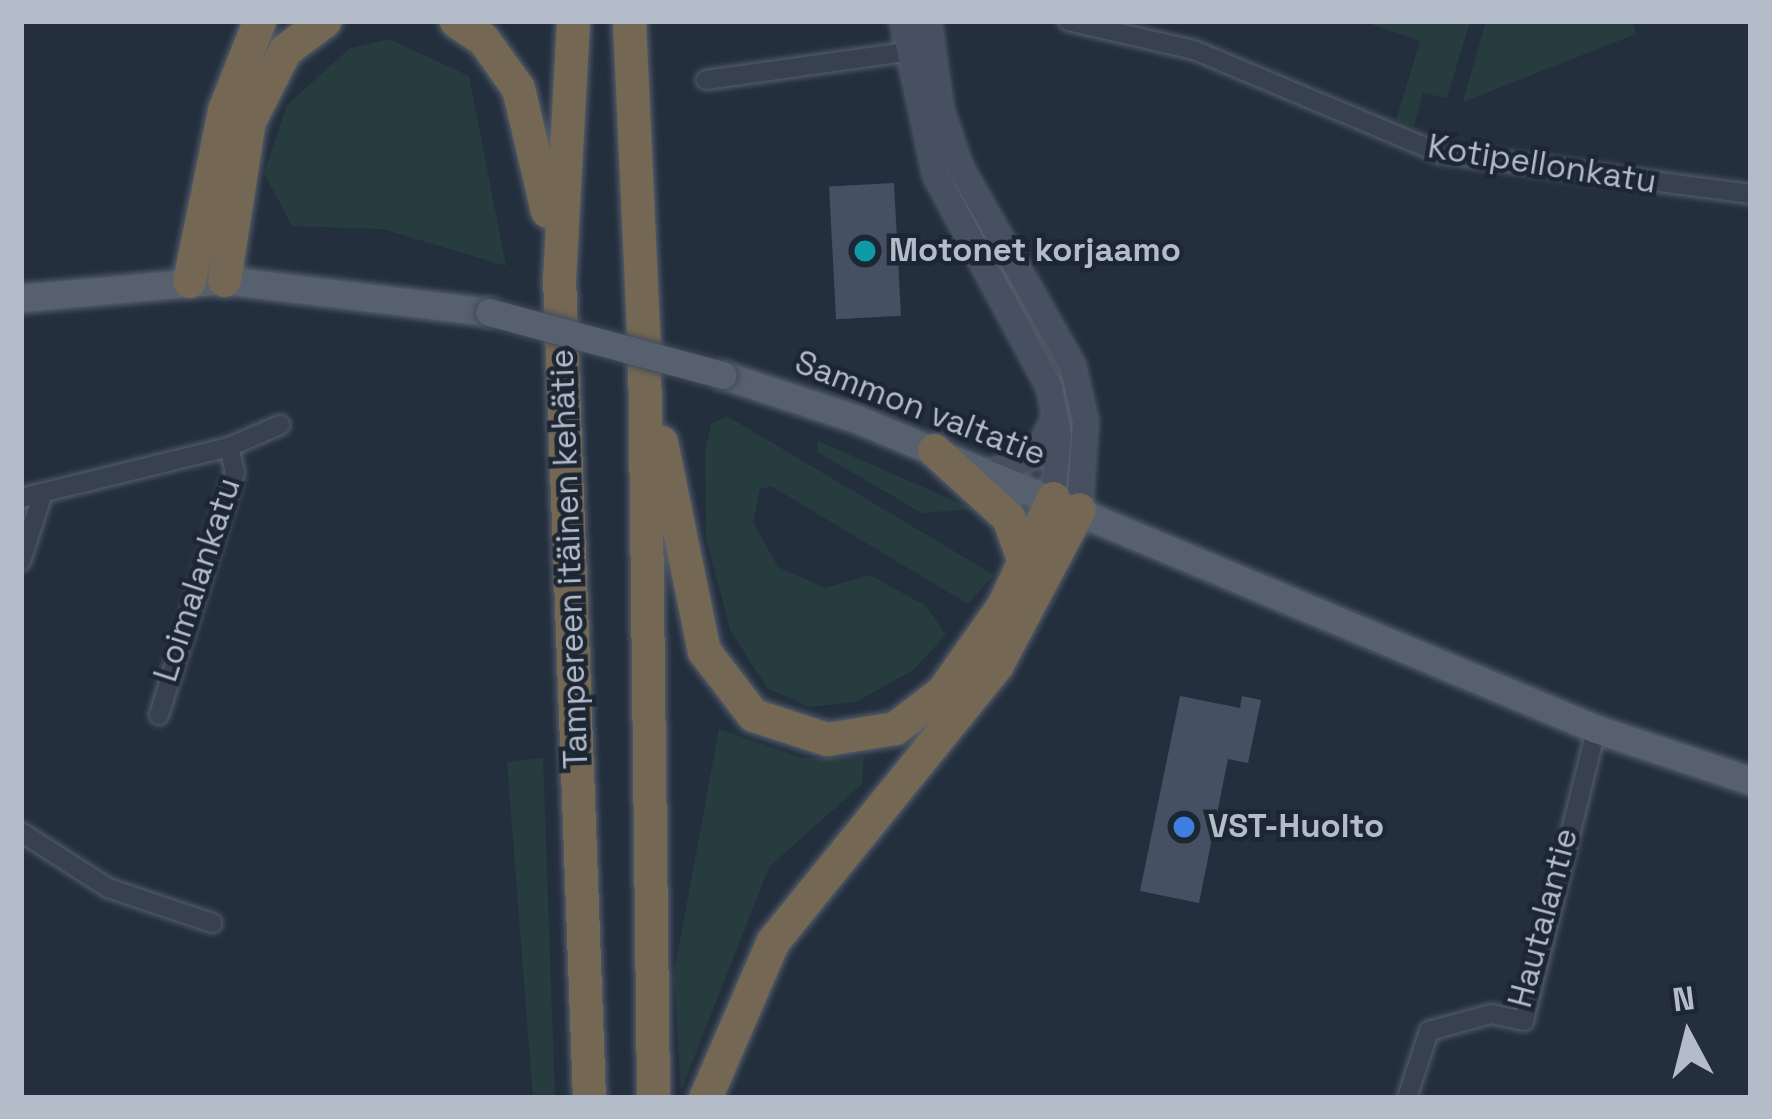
<!DOCTYPE html>
<html>
<head>
<meta charset="utf-8">
<style>
  body { margin:0 }
  #map { position:relative; width:1772px; height:1119px; overflow:hidden; background:#242f3e; font-family:"Space Grotesk",sans-serif }
  div>[style] { position:absolute }
  .green>* { inset:0; background:#263c3f }
  .building>* { inset:0; background:#455162; transform-origin:0 0 }
  .roads { filter:drop-shadow(0 0 3px #565f6c) drop-shadow(0 0 3px #565f6c) }
  .minor>* { height:18px; margin:-9px; padding:0 9px; transform-origin:9px; border-radius:9px; background:#38414e }
  .secondary>* { height:24px; margin:-12px; padding:0 12px; transform-origin:12px; border-radius:12px; background:#465061 }
  .primary>* { height:27px; margin:-13.5px; padding:0 13.5px; transform-origin:13.5px; border-radius:13.5px; background:#56606e }
  .motorway>* { height:33px; margin:-16.5px; padding:0 16.5px; transform-origin:16.5px; border-radius:16.5px; background:#746855 }
  .bridges { filter:drop-shadow(0 0 3px #414a57) drop-shadow(0 0 3px #414a57) }
  .primary-bridge>* { height:27px; margin:-13.5px; padding:0 13.5px; transform-origin:13.5px; border-radius:13.5px; background:#56606e }
  .dots>* { width:33px; height:33px; translate:-50% -50%; box-sizing:border-box; border:6px solid #1d2633; border-radius:50% }
  span { translate:-50% -50%; white-space:nowrap; text-align:center; line-height:1.15; -webkit-text-stroke:9px #1d2633; paint-order:stroke }
  .street-label { font-size:33px; color:#b4bcc9 }
  .poi-label { font-size:33px; color:#b4bcc9; font-weight:700 }
  .left { translate:0 -50%; text-align:left }
  .frame { position:absolute; inset:0; border:24px solid #b4bcc9; pointer-events:none }
  .north { position:absolute; left:1628px; top:975px; width:120px; height:120px; -webkit-text-stroke:9px #1d2633; paint-order:stroke; rotate:353deg; font-size:33px; font-weight:700; line-height:48px; text-align:center; color:#b4bcc9 }
  .north::after { content:''; display:block; margin:auto; width:42px; height:54px; background:#b4bcc9; clip-path:polygon(50% 0,100% 100%,50% 72%,0 100%) }
</style>
</head>
<body>
<div id="map">
  <div class="green">
    <div style="clip-path:polygon(1362px 21px,1470px 21px,1447px 98px,1423px 93px,1414px 126px,1396px 120px,1420px 41px)"></div>
    <div style="clip-path:polygon(1486px 21px,1632px 21px,1636px 34px,1463px 102px)"></div>
    <div style="clip-path:polygon(389px 39px,469px 76px,506px 266px,383px 229px,292px 226px,264px 173px,287px 105px,349px 49px)"></div>
    <div style="clip-path:polygon(727px 416px,994px 575px,968px 604px,771px 486px,760px 489px,753px 522px,778px 567px,825px 588px,870px 575px,926px 606px,946px 635px,913px 670px,856px 702px,809px 707px,767px 688px,730px 630px,706px 537px,705px 451px,711px 424px)"></div>
    <div style="clip-path:polygon(818px 441px,973px 509px,922px 513px,817px 452px)"></div>
    <div style="clip-path:polygon(719px 729px,802px 758px,864px 757px,862px 784px,769px 867px,681px 1091px,674px 973px)"></div>
    <div style="clip-path:polygon(543px 758px,555px 1098px,533px 1098px,507px 762px)"></div>
  </div>
  <div class="building">
    <div style="left:894px;top:183px;width:133px;height:65px;rotate:87deg"></div>
    <div style="clip-path:polygon(1180px 696px,1240px 708px,1242px 696px,1261px 700px,1248px 763px,1228px 759px,1199px 903px,1140px 891px)"></div>
  </div>
  <div class="roads">
    <div class="minor">
      <div style="left:1068px;top:21px;width:129px;rotate:13deg"></div>
      <div style="left:1194px;top:50px;width:266px;rotate:22.8deg"></div>
      <div style="left:1439px;top:153px;width:315px;rotate:7.5deg"></div>
      <div style="left:706px;top:80px;width:216px;rotate:-8deg"></div>
      <div style="left:21px;top:498px;width:214px;rotate:-13.8deg"></div>
      <div style="left:229px;top:447px;width:56px;rotate:-23.3deg"></div>
      <div style="left:21px;top:561px;width:71px;rotate:-72.1deg"></div>
      <div style="left:159px;top:715px;width:254px;rotate:-72.6deg"></div>
      <div style="left:235px;top:473px;width:27px;rotate:-103deg"></div>
      <div style="left:21px;top:832px;width:103px;rotate:32.8deg"></div>
      <div style="left:108px;top:888px;width:110px;rotate:18.6deg"></div>
      <div style="left:1407px;top:1098px;width:71px;rotate:-71.8deg"></div>
      <div style="left:1429px;top:1031px;width:64px;rotate:-15.3deg"></div>
      <div style="left:1491px;top:1014px;width:34px;rotate:12deg"></div>
      <div style="left:1524px;top:1021px;width:301px;rotate:-76.1deg"></div>
    </div>
    <div class="secondary">
      <div style="left:903px;top:21px;width:157px;rotate:77.9deg"></div>
      <div style="left:936px;top:175px;width:242px;rotate:61.8deg"></div>
      <div style="left:1050px;top:388px;width:48px;rotate:79.2deg"></div>
      <div style="left:1059px;top:435px;width:63px;rotate:95.4deg"></div>
      <div style="left:928px;top:21px;width:89px;rotate:82.2deg"></div>
      <div style="left:940px;top:109px;width:62px;rotate:71.3deg"></div>
      <div style="left:960px;top:168px;width:227px;rotate:60.4deg"></div>
      <div style="left:1072px;top:365px;width:57px;rotate:76.9deg"></div>
      <div style="left:1085px;top:421px;width:88px;rotate:93.9deg"></div>
      <div style="left:990px;top:473px;width:49px;rotate:-20.3deg"></div>
      <div style="left:1036px;top:456px;width:39px;rotate:-63deg"></div>
    </div>
    <div class="primary">
      <div style="left:21px;top:298px;width:204px;rotate:-5.1deg"></div>
      <div style="left:224px;top:280px;width:267px;rotate:6.9deg"></div>
      <div style="left:723px;top:375px;width:141px;rotate:18.2deg"></div>
      <div style="left:857px;top:419px;width:801px;rotate:22.76deg"></div>
      <div style="left:1596px;top:729px;width:163px;rotate:18.5deg"></div>
    </div>
    <div class="motorway">
      <div style="left:456px;top:21px;width:32px;rotate:34deg"></div>
      <div style="left:483px;top:39px;width:60px;rotate:54.5deg"></div>
      <div style="left:518px;top:88px;width:126px;rotate:76.7deg"></div>
      <div style="left:573px;top:21px;width:256px;rotate:93.1deg"></div>
      <div style="left:559px;top:277px;width:822px;rotate:87.91deg"></div>
      <div style="left:629px;top:21px;width:325px;rotate:87.4deg"></div>
      <div style="left:644px;top:346px;width:752px;rotate:89.31deg"></div>
      <div style="left:224px;top:280px;width:161px;rotate:-81.1deg"></div>
      <div style="left:249px;top:121px;width:80px;rotate:-63.1deg"></div>
      <div style="left:285px;top:50px;width:49px;rotate:-36.6deg"></div>
      <div style="left:189px;top:281px;width:175px;rotate:-78.4deg"></div>
      <div style="left:224px;top:110px;width:96px;rotate:-68.5deg"></div>
      <div style="left:661px;top:442px;width:213px;rotate:78.4deg"></div>
      <div style="left:704px;top:651px;width:81px;rotate:52.6deg"></div>
      <div style="left:753px;top:715px;width:78px;rotate:18deg"></div>
      <div style="left:827px;top:739px;width:69px;rotate:-9.2deg"></div>
      <div style="left:895px;top:728px;width:59px;rotate:-37.5deg"></div>
      <div style="left:942px;top:692px;width:105px;rotate:-54.7deg"></div>
      <div style="left:1003px;top:606px;width:119px;rotate:-65.2deg"></div>
      <div style="left:934px;top:450px;width:100px;rotate:42.2deg"></div>
      <div style="left:1008px;top:517px;width:50px;rotate:70.1deg"></div>
      <div style="left:705px;top:1098px;width:171px;rotate:-66.6deg"></div>
      <div style="left:773px;top:941px;width:356px;rotate:-51deg"></div>
      <div style="left:997px;top:664px;width:175px;rotate:-62.1deg"></div>
    </div>
  </div>
  <div class="bridges">
    <div class="primary-bridge">
      <div style="left:489px;top:312px;width:242px;rotate:15.1deg"></div>
    </div>
  </div>
  <div class="dots">
    <div style="left:865px;top:251px;background:#0f9aa8"></div>
    <div style="left:1184px;top:827px;background:#3f7fe0"></div>
  </div>
  <div class="street-label">
    <span style="left:1542px;top:165px;rotate:9deg">Kotipellonkatu</span>
    <span style="left:920px;top:409px;rotate:21deg">Sammon valtatie</span>
    <span style="left:570px;top:559px;rotate:-92deg">Tampereen itäinen kehätie</span>
    <span style="left:198px;top:580px;rotate:-72deg">Loimalankatu</span>
    <span style="left:1544px;top:918px;rotate:-75deg">Hautalantie</span>
  </div>
  <div class="poi-label">
    <span class="left" style="left:889px;top:251px">Motonet korjaamo</span>
    <span class="left" style="left:1208px;top:827px">VST-Huolto</span>
  </div>
  <div class="frame"></div>
  <div class="north">N</div>
</div>
</body>
</html>
